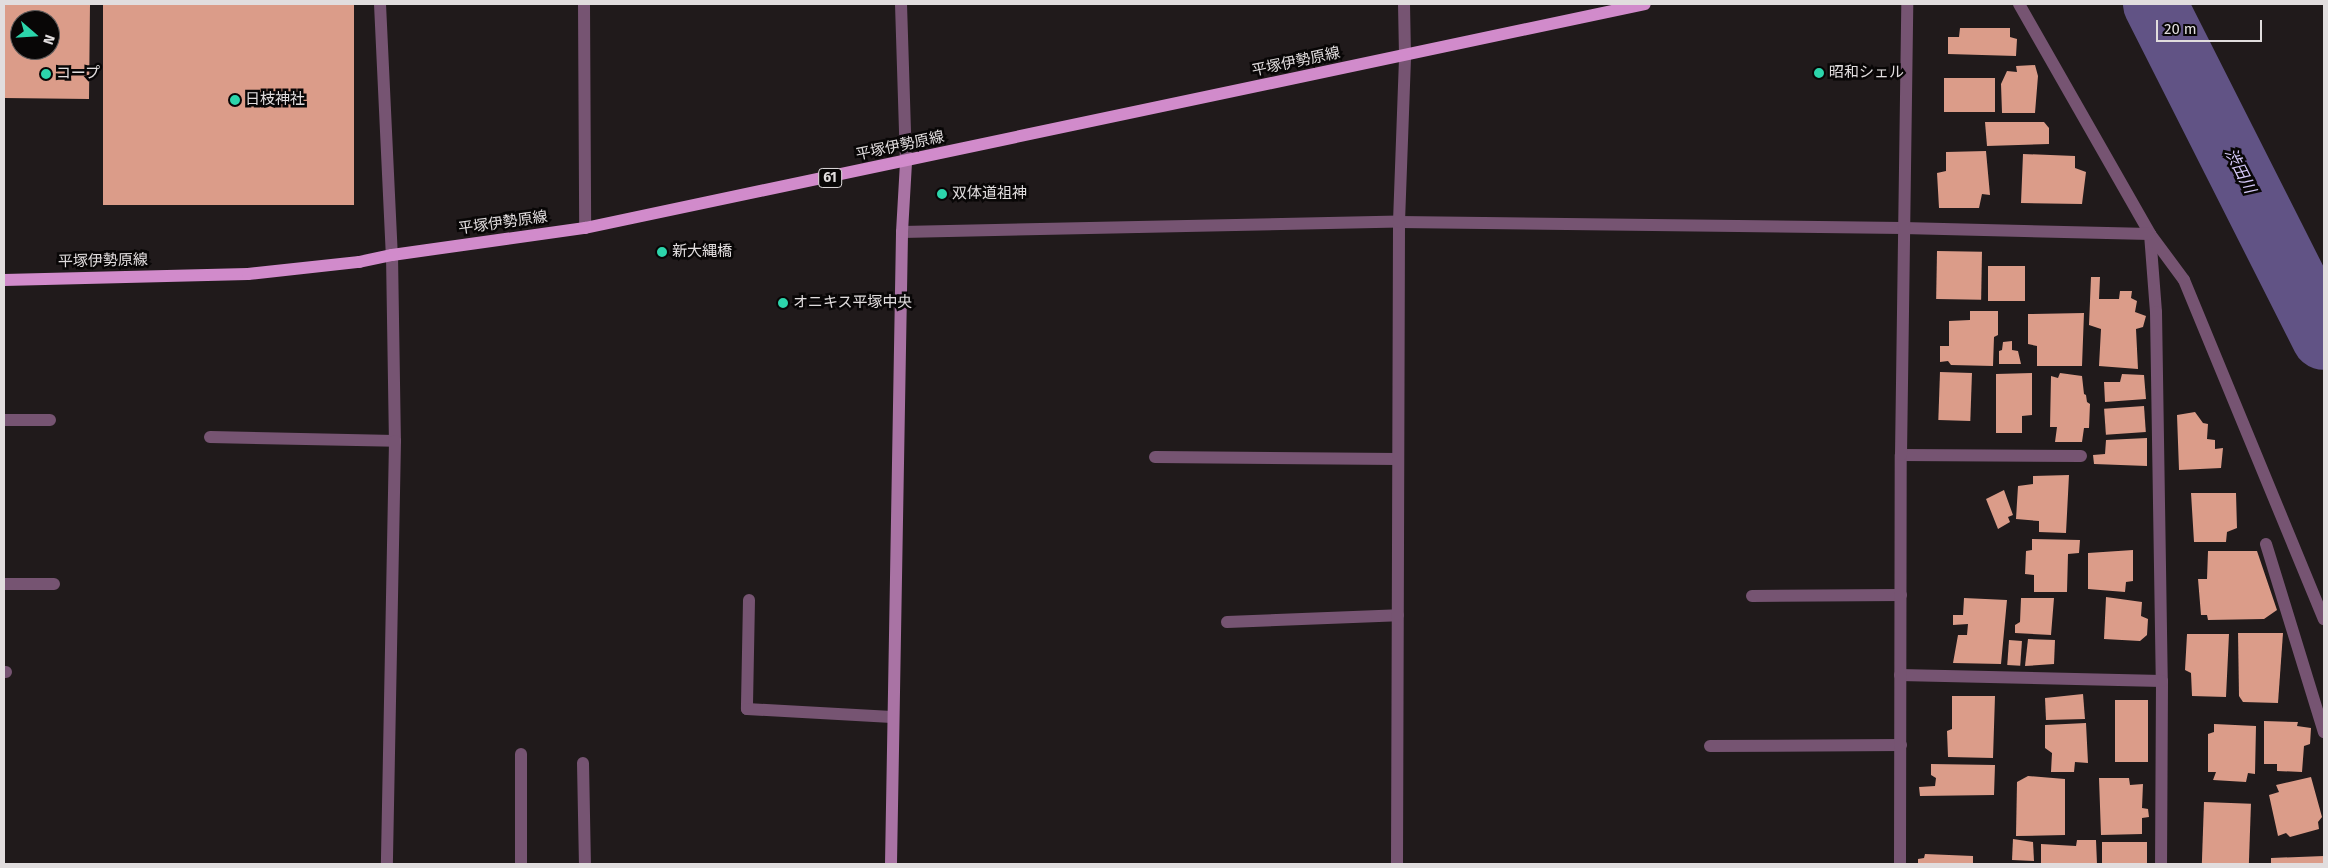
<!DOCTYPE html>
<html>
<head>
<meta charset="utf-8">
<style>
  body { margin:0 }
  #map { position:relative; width:2328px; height:868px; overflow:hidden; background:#201a1b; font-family:"Fira Sans","Noto Sans JP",sans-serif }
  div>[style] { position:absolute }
  .river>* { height:64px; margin:-32px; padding:0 32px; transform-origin:32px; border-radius:32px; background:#615385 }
  .building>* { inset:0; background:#db9c89; transform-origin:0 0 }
  .lane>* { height:12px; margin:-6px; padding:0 6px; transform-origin:6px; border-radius:6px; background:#765472 }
  .street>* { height:12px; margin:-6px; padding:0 6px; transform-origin:6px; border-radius:6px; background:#765472 }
  .secondary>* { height:12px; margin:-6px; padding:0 6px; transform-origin:6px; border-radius:6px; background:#a973a4 }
  .primary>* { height:12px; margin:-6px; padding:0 6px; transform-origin:6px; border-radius:6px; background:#d18bcb }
  .dots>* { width:14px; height:14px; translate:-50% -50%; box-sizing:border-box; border:2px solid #080606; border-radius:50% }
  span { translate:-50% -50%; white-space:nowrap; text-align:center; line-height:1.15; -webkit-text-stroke:5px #080606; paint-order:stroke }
  .shield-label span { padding:1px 4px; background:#080606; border:1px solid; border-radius:4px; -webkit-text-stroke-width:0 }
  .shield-label { font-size:14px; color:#e1ddde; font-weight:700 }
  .street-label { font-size:15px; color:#e1ddde }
  .poi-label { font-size:15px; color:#e1ddde }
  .left { translate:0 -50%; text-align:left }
  .water-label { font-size:16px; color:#d5c9f9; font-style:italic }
  .frame { position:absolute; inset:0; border:5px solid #e1ddde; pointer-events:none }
  .north { position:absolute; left:10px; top:10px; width:50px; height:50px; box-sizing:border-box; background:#080606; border:1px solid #5f5c5c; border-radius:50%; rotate:109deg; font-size:14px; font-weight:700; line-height:20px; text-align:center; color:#e1ddde }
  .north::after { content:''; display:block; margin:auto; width:18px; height:22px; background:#2cd5ab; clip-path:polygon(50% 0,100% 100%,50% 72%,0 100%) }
  .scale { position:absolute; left:2156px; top:20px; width:106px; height:22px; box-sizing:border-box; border:2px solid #e1ddde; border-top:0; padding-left:6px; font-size:15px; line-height:18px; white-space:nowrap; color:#e1ddde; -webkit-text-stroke:4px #080606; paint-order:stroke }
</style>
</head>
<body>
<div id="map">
  <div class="river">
    <div style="left:2155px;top:4px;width:374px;rotate:63.2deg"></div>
  </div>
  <div class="building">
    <div style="clip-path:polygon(evenodd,4px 4px,90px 4px,89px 99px,4px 98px,4px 4px,20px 20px,50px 20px,50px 50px,20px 50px,20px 20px)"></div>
    <div style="left:103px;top:4px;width:251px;height:201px"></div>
    <div style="clip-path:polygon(1960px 28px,2010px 28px,2010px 37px,2017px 39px,2016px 56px,1948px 54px,1948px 37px,1959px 37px)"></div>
    <div style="clip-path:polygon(2035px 65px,2038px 76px,2035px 113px,2002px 113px,2001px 84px,2007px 71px,2017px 72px,2016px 66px)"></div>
    <div style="left:1944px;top:78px;width:51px;height:34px"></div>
    <div style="clip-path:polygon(1985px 122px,2044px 122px,2049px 128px,2049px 144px,1987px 146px)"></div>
    <div style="clip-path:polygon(1986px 151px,1990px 195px,1982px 194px,1979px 208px,1939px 208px,1937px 173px,1946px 171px,1946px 152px)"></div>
    <div style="clip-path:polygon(2023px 154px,2075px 156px,2075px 168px,2086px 172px,2082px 204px,2021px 203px)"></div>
    <div style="left:1937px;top:251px;width:45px;height:48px;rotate:1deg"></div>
    <div style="left:2025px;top:266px;width:35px;height:37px;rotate:90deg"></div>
    <div style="clip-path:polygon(2091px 277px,2100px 277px,2099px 299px,2119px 299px,2120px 291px,2132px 291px,2131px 298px,2137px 301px,2135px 312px,2146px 316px,2143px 327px,2136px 329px,2138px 369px,2099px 366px,2101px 329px,2089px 325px)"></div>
    <div style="clip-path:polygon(1970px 311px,1998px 311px,1998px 335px,1994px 337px,1993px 366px,1951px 365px,1948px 361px,1940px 362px,1940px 346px,1949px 346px,1949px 321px,1970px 320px)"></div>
    <div style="clip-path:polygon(2084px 313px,2082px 366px,2037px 366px,2037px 346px,2028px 344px,2028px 314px)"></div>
    <div style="clip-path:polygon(2012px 341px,2012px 350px,2018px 351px,2021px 364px,1999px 364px,1999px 351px,2002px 350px,2003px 342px)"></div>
    <div style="left:1940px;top:372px;width:32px;height:48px;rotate:2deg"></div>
    <div style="clip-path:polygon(2032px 373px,2032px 415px,2022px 416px,2022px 433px,1996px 433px,1996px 374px)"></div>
    <div style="clip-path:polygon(2060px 373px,2082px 376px,2084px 394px,2086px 395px,2087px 402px,2090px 404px,2089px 428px,2084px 428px,2082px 442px,2055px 442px,2057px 427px,2050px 427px,2051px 376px,2058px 378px)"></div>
    <div style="clip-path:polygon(2122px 374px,2144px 375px,2146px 399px,2105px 402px,2104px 382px,2120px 382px)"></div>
    <div style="left:2144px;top:406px;width:26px;height:40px;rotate:86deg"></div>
    <div style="clip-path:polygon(2195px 412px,2203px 423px,2208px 424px,2207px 439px,2215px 440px,2215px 449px,2223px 448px,2221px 468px,2179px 470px,2177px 415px)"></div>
    <div style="clip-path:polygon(2147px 438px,2147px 466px,2094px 464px,2093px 455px,2105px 454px,2106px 440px)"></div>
    <div style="clip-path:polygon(2069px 475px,2066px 533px,2039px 532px,2039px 521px,2016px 519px,2018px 486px,2033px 484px,2033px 476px)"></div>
    <div style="clip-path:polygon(2004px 490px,2013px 515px,2008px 517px,2010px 522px,1998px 529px,1986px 499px)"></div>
    <div style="clip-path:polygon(2191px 493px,2236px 493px,2237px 528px,2227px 532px,2226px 542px,2194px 542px)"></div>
    <div style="clip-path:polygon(2032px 539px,2080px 540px,2079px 553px,2068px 554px,2067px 592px,2034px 592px,2034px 575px,2025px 574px,2026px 551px,2032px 550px)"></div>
    <div style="clip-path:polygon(2133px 550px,2133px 581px,2126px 582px,2125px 592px,2088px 589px,2088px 553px)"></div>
    <div style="clip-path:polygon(2208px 551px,2257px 551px,2277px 610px,2264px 619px,2208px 620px,2207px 615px,2201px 615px,2198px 579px,2207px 579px)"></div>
    <div style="clip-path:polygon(2106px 597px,2142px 602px,2141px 616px,2148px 619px,2147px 635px,2140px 641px,2104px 639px)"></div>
    <div style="clip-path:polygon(1964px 598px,2007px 600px,2001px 664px,1953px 663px,1958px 635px,1967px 635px,1968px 624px,1953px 625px,1953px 615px,1963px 615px)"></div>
    <div style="clip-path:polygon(2021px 598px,2054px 598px,2051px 635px,2015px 633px,2015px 625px,2020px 622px)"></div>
    <div style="clip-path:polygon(2238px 633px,2283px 633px,2278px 703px,2243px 702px,2239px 696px)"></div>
    <div style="clip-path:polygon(2187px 634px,2229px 634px,2226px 697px,2192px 696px,2191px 673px,2185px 670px)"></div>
    <div style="clip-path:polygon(2028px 639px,2055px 640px,2054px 664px,2025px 666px)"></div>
    <div style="left:2009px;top:640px;width:13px;height:25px;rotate:4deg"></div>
    <div style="clip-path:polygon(2083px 694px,2085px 719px,2046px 720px,2045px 698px)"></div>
    <div style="clip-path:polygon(1952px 696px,1995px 696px,1993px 758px,1948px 757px,1947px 731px,1952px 729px)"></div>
    <div style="left:2115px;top:700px;width:33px;height:62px"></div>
    <div style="clip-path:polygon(2264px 721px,2298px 722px,2297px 726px,2311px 728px,2310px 744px,2304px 746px,2302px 772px,2277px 771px,2277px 764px,2264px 764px)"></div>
    <div style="clip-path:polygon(2086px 723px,2088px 763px,2075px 762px,2074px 772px,2051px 772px,2052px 753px,2045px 748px,2045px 725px)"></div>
    <div style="clip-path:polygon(2214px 724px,2256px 726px,2255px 774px,2248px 773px,2246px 782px,2213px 780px,2216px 772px,2208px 772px,2208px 734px,2214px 732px)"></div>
    <div style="clip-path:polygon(1931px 764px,1995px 765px,1994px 795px,1920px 796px,1919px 787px,1935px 786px,1936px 778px,1931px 775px)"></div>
    <div style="clip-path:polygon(2028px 776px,2065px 779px,2065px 835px,2016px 836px,2017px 782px)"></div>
    <div style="clip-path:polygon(2311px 777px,2322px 817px,2318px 822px,2319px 829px,2290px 837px,2286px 833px,2278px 836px,2269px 795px,2279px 792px,2276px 785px)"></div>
    <div style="clip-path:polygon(2099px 778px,2129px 778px,2130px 785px,2143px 784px,2142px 808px,2148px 809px,2149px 817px,2142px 818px,2142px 834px,2101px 835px)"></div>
    <div style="left:2204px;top:802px;width:47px;height:62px;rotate:2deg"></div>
    <div style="clip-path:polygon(2013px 839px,2033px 842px,2034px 861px,2012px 860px)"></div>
    <div style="clip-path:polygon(2077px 840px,2096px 840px,2097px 864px,2041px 864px,2041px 844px,2076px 846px)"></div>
    <div style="left:2147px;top:842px;width:22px;height:45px;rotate:90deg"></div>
    <div style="clip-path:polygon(1925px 854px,1973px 856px,1973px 864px,1918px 864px,1918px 859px,1924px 858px)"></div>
    <div style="clip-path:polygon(2324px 856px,2324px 864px,2271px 864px,2271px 858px)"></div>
  </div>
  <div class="lane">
    <div style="left:2150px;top:234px;width:78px;rotate:85.6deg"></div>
    <div style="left:2156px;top:312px;width:369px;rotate:89.1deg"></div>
    <div style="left:2162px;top:681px;width:183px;rotate:90.3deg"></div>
    <div style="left:210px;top:437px;width:185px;rotate:1.2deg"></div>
    <div style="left:1901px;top:455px;width:180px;rotate:0.3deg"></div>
    <div style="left:1155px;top:457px;width:243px;rotate:0.5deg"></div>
    <div style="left:2266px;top:544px;width:197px;rotate:72.9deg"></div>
    <div style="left:1752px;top:596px;width:149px;rotate:-0.4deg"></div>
    <div style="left:749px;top:600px;width:109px;rotate:91.1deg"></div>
    <div style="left:747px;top:709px;width:145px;rotate:3.2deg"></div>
    <div style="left:1227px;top:622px;width:171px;rotate:-2.3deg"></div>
    <div style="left:1900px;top:675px;width:262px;rotate:1.3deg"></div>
    <div style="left:1710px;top:746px;width:191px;rotate:-0.3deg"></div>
    <div style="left:521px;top:754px;width:110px;rotate:90deg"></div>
    <div style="left:583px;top:763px;width:101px;rotate:88.9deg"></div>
  </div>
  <div class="street">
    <div style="left:380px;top:4px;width:251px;rotate:87.3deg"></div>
    <div style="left:392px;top:255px;width:186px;rotate:89.1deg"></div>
    <div style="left:395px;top:441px;width:423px;rotate:91.1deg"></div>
    <div style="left:584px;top:4px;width:224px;rotate:89.7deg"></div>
    <div style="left:901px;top:4px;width:158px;rotate:88.2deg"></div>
    <div style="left:2019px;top:4px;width:265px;rotate:60.3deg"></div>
    <div style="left:2150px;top:234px;width:57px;rotate:53.5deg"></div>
    <div style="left:2184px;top:280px;width:367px;rotate:67.6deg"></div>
    <div style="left:902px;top:232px;width:497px;rotate:-1.2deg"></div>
    <div style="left:1399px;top:222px;width:504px;rotate:0.68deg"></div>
    <div style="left:1903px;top:228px;width:247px;rotate:1.4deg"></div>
    <div style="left:4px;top:420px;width:46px"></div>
    <div style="left:4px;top:584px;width:50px"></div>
    <div style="left:4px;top:672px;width:2px"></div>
    <div style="left:1397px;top:864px;width:642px;rotate:-89.82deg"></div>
    <div style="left:1399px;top:222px;width:166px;rotate:-87.9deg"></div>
    <div style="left:1405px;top:56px;width:52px;rotate:-91.1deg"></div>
    <div style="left:1900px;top:864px;width:409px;rotate:-89.9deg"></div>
    <div style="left:1901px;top:455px;width:451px;rotate:-89.2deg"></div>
  </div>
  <div class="secondary">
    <div style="left:891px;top:864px;width:632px;rotate:-89deg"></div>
    <div style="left:902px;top:232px;width:70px;rotate:-86.7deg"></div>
  </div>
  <div class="primary">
    <div style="left:4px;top:280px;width:244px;rotate:-1.4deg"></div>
    <div style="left:248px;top:274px;width:112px;rotate:-6.2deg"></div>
    <div style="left:359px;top:262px;width:34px;rotate:-12deg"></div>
    <div style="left:392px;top:255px;width:195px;rotate:-8deg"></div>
    <div style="left:585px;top:228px;width:1083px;rotate:-11.93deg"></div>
  </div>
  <div class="dots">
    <div style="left:1819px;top:73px;background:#2cd5ab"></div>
    <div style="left:46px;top:74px;background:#2cd5ab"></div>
    <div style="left:235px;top:100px;background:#2cd5ab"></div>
    <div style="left:942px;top:194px;background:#2cd5ab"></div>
    <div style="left:662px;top:252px;background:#2cd5ab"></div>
    <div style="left:783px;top:303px;background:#2cd5ab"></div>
  </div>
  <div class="shield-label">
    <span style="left:830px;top:178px">61</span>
  </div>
  <div class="street-label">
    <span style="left:1296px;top:62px;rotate:-12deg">平塚伊勢原線</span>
    <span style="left:900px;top:146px;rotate:-12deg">平塚伊勢原線</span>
    <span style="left:503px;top:223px;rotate:-8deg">平塚伊勢原線</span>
    <span style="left:103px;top:261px;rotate:-1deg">平塚伊勢原線</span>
  </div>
  <div class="poi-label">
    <span class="left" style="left:1829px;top:73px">昭和シェル</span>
    <span class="left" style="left:56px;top:74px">コープ</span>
    <span class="left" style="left:245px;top:100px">日枝神社</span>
    <span class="left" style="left:952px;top:194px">双体道祖神</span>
    <span class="left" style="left:672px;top:252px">新大縄橋</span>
    <span class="left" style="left:793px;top:303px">オニキス平塚中央</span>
  </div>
  <div class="water-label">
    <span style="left:2240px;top:171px;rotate:63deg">渋田川</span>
  </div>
  <div class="frame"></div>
  <div class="north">N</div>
  <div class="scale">20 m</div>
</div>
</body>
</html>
